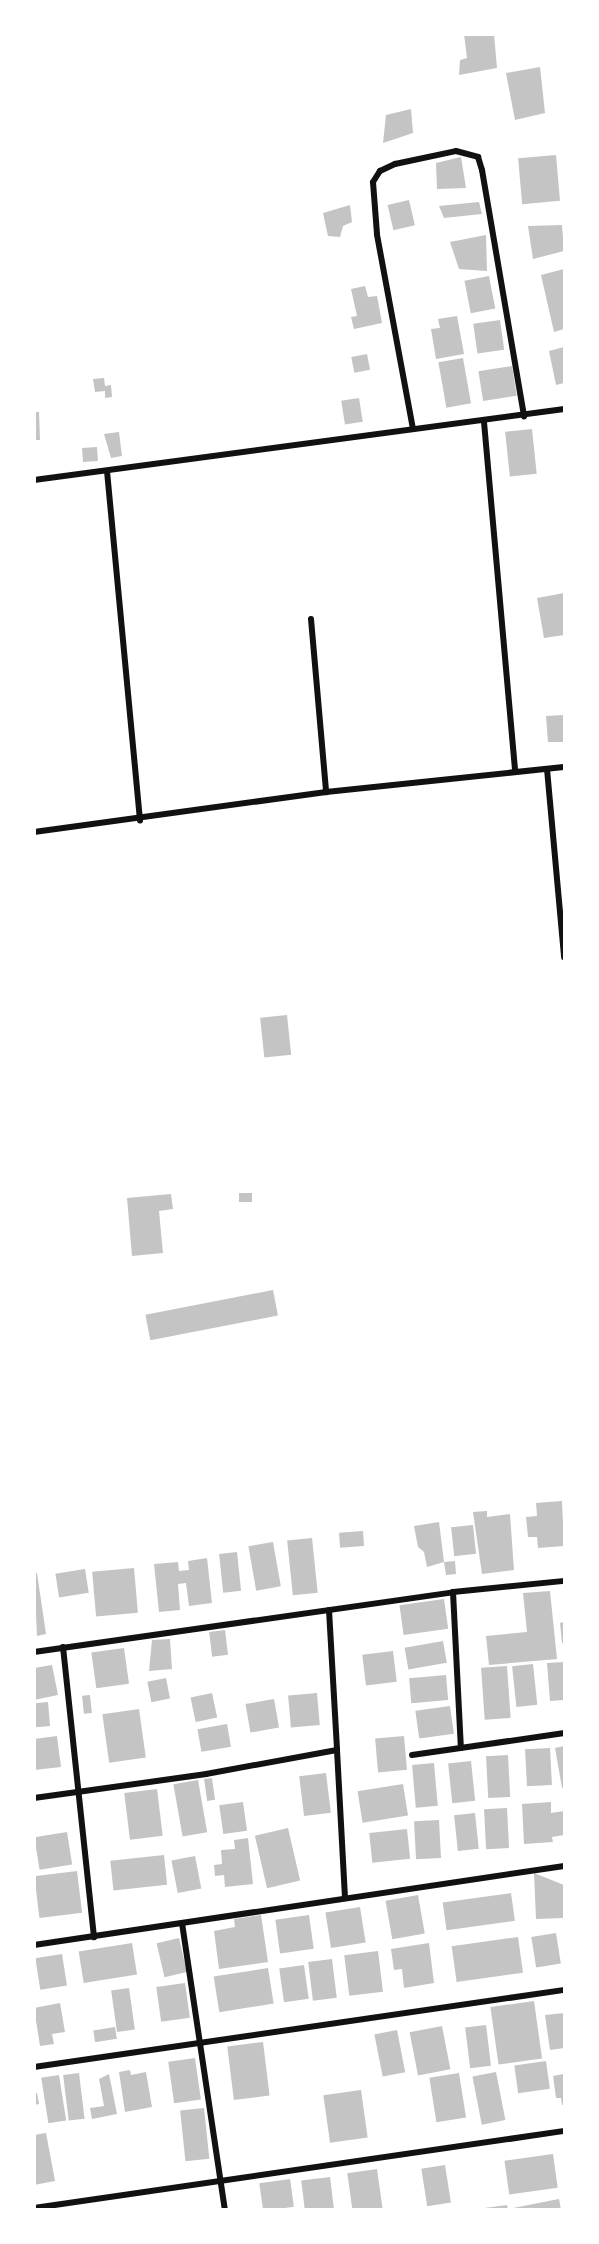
<!DOCTYPE html>
<html>
<head>
<meta charset="utf-8">
<style>
  body { margin:0 }
  #map { position:relative; width:599px; height:2244px; overflow:hidden; background:#fff; font-family:Karla,sans-serif }
  div>[style] { position:absolute }
  .building>* { inset:0; background:#c4c4c4; transform-origin:0 0 }
  .minor>* { height:6px; margin:-3px; padding:0 3px; transform-origin:3px; border-radius:3px; background:#111 }
  span { translate:-50% -50%; white-space:nowrap; text-align:center; line-height:1.15; -webkit-text-stroke:4.5px #fff; paint-order:stroke }
  .frame { position:absolute; inset:0; border:36px solid #fff; pointer-events:none }
</style>
</head>
<body>
<div id="map">
  <div class="building">
    <div style="clip-path:polygon(464px 34px,494px 34px,497px 68px,459px 75px,460px 60px,467px 58px)"></div>
    <div style="clip-path:polygon(540px 67px,545px 113px,515px 120px,506px 73px)"></div>
    <div style="clip-path:polygon(411px 109px,413px 133px,383px 143px,386px 115px)"></div>
    <div style="left:556px;top:155px;width:46px;height:38px;rotate:85deg"></div>
    <div style="clip-path:polygon(461px 157px,466px 188px,437px 189px,436px 163px)"></div>
    <div style="left:409px;top:200px;width:26px;height:22px;rotate:77deg"></div>
    <div style="clip-path:polygon(479px 202px,482px 214px,444px 218px,439px 206px)"></div>
    <div style="clip-path:polygon(350px 205px,352px 222px,343px 226px,340px 237px,328px 236px,323px 213px)"></div>
    <div style="clip-path:polygon(562px 225px,564px 251px,533px 259px,528px 226px)"></div>
    <div style="clip-path:polygon(486px 235px,487px 271px,459px 269px,450px 242px)"></div>
    <div style="clip-path:polygon(564px 269px,564px 329px,554px 332px,541px 275px)"></div>
    <div style="left:489px;top:276px;width:33px;height:25px;rotate:79deg"></div>
    <div style="clip-path:polygon(365px 286px,368px 297px,377px 296px,382px 323px,354px 329px,351px 317px,357px 316px,351px 289px)"></div>
    <div style="clip-path:polygon(457px 316px,464px 354px,436px 359px,431px 329px,440px 328px,438px 319px)"></div>
    <div style="left:500px;top:320px;width:30px;height:27px;rotate:82deg"></div>
    <div style="clip-path:polygon(564px 347px,564px 383px,556px 385px,549px 351px)"></div>
    <div style="left:367px;top:354px;width:16px;height:16px;rotate:79deg"></div>
    <div style="left:463px;top:358px;width:46px;height:25px;rotate:80deg"></div>
    <div style="left:512px;top:366px;width:30px;height:34px;rotate:81deg"></div>
    <div style="clip-path:polygon(104px 378px,105px 386px,111px 385px,112px 397px,105px 398px,105px 391px,95px 392px,93px 379px)"></div>
    <div style="left:359px;top:398px;width:24px;height:18px;rotate:81deg"></div>
    <div style="clip-path:polygon(34px 412px,39px 412px,40px 440px,34px 440px)"></div>
    <div style="left:532px;top:429px;width:45px;height:27px;rotate:84deg"></div>
    <div style="clip-path:polygon(119px 432px,122px 456px,111px 458px,104px 434px)"></div>
    <div style="left:97px;top:447px;width:14px;height:15px;rotate:86deg"></div>
    <div style="clip-path:polygon(564px 593px,564px 635px,544px 638px,537px 598px)"></div>
    <div style="clip-path:polygon(564px 715px,564px 742px,548px 742px,546px 716px)"></div>
    <div style="left:287px;top:1015px;width:40px;height:27px;rotate:84deg"></div>
    <div style="left:252px;top:1193px;width:9px;height:13px;rotate:90deg"></div>
    <div style="clip-path:polygon(171px 1194px,173px 1209px,159px 1211px,163px 1253px,132px 1256px,127px 1198px)"></div>
    <div style="left:273px;top:1290px;width:26px;height:130px;rotate:79deg"></div>
    <div style="clip-path:polygon(562px 1501px,564px 1546px,538px 1548px,537px 1537px,528px 1537px,526px 1517px,537px 1516px,536px 1503px)"></div>
    <div style="clip-path:polygon(487px 1511px,487px 1517px,510px 1514px,514px 1570px,482px 1574px,473px 1512px)"></div>
    <div style="clip-path:polygon(439px 1522px,444px 1562px,455px 1561px,456px 1574px,446px 1575px,444px 1562px,427px 1567px,424px 1552px,418px 1547px,414px 1526px)"></div>
    <div style="left:473px;top:1525px;width:29px;height:22px;rotate:84deg"></div>
    <div style="left:363px;top:1531px;width:15px;height:24px;rotate:86deg"></div>
    <div style="left:312px;top:1538px;width:55px;height:25px;rotate:84deg"></div>
    <div style="left:273px;top:1542px;width:45px;height:25px;rotate:80deg"></div>
    <div style="left:237px;top:1552px;width:39px;height:18px;rotate:84deg"></div>
    <div style="clip-path:polygon(207px 1558px,212px 1603px,189px 1606px,186px 1583px,178px 1584px,180px 1610px,159px 1612px,154px 1564px,178px 1562px,179px 1571px,189px 1570px,188px 1561px)"></div>
    <div style="left:134px;top:1568px;width:45px;height:42px;rotate:85deg"></div>
    <div style="left:85px;top:1569px;width:24px;height:30px;rotate:81deg"></div>
    <div style="clip-path:polygon(34px 1573px,37px 1573px,46px 1634px,37px 1636px)"></div>
    <div style="clip-path:polygon(550px 1591px,557px 1659px,489px 1665px,486px 1636px,527px 1632px,523px 1593px)"></div>
    <div style="left:444px;top:1599px;width:30px;height:45px;rotate:82deg"></div>
    <div style="clip-path:polygon(564px 1622px,564px 1643px,562px 1643px,560px 1623px)"></div>
    <div style="left:225px;top:1630px;width:25px;height:16px;rotate:83deg"></div>
    <div style="clip-path:polygon(170px 1639px,172px 1669px,149px 1671px,152px 1640px)"></div>
    <div style="left:443px;top:1641px;width:22px;height:39px;rotate:80deg"></div>
    <div style="left:124px;top:1648px;width:36px;height:33px;rotate:82deg"></div>
    <div style="left:393px;top:1651px;width:31px;height:31px;rotate:83deg"></div>
    <div style="clip-path:polygon(564px 1662px,564px 1700px,550px 1701px,547px 1663px)"></div>
    <div style="left:533px;top:1664px;width:41px;height:21px;rotate:84deg"></div>
    <div style="clip-path:polygon(52px 1665px,58px 1695px,34px 1700px,34px 1668px)"></div>
    <div style="left:507px;top:1666px;width:52px;height:26px;rotate:86deg"></div>
    <div style="left:446px;top:1675px;width:25px;height:37px;rotate:85deg"></div>
    <div style="left:166px;top:1678px;width:21px;height:19px;rotate:79deg"></div>
    <div style="left:212px;top:1693px;width:25px;height:22px;rotate:78deg"></div>
    <div style="left:317px;top:1693px;width:32px;height:29px;rotate:85deg"></div>
    <div style="left:90px;top:1695px;width:18px;height:8px;rotate:84deg"></div>
    <div style="left:274px;top:1699px;width:29px;height:29px;rotate:80deg"></div>
    <div style="left:48px;top:1702px;width:24px;height:14px;rotate:85deg"></div>
    <div style="left:450px;top:1706px;width:28px;height:35px;rotate:82deg"></div>
    <div style="left:139px;top:1709px;width:49px;height:37px;rotate:82deg"></div>
    <div style="left:227px;top:1724px;width:23px;height:30px;rotate:80deg"></div>
    <div style="clip-path:polygon(57px 1736px,61px 1767px,34px 1770px,34px 1739px)"></div>
    <div style="left:404px;top:1736px;width:34px;height:29px;rotate:85deg"></div>
    <div style="clip-path:polygon(564px 1746px,564px 1787px,562px 1788px,555px 1748px)"></div>
    <div style="left:550px;top:1748px;width:37px;height:25px;rotate:87deg"></div>
    <div style="left:508px;top:1755px;width:42px;height:22px;rotate:87deg"></div>
    <div style="left:471px;top:1761px;width:40px;height:23px;rotate:84deg"></div>
    <div style="left:434px;top:1763px;width:43px;height:22px;rotate:85deg"></div>
    <div style="left:326px;top:1773px;width:40px;height:27px;rotate:83deg"></div>
    <div style="left:212px;top:1778px;width:22px;height:8px;rotate:82deg"></div>
    <div style="left:198px;top:1780px;width:53px;height:25px;rotate:80deg"></div>
    <div style="left:403px;top:1784px;width:32px;height:46px;rotate:81deg"></div>
    <div style="left:157px;top:1789px;width:47px;height:33px;rotate:83deg"></div>
    <div style="left:243px;top:1802px;width:29px;height:24px;rotate:82deg"></div>
    <div style="clip-path:polygon(551px 1802px,551px 1813px,564px 1811px,564px 1835px,552px 1837px,553px 1842px,524px 1844px,522px 1804px)"></div>
    <div style="left:507px;top:1808px;width:40px;height:23px;rotate:87deg"></div>
    <div style="left:475px;top:1813px;width:36px;height:21px;rotate:84deg"></div>
    <div style="left:439px;top:1820px;width:38px;height:25px;rotate:87deg"></div>
    <div style="left:288px;top:1828px;width:54px;height:34px;rotate:77deg"></div>
    <div style="left:407px;top:1829px;width:30px;height:38px;rotate:84deg"></div>
    <div style="left:67px;top:1832px;width:33px;height:33px;rotate:81deg"></div>
    <div style="clip-path:polygon(248px 1838px,253px 1884px,225px 1887px,224px 1875px,215px 1876px,214px 1865px,222px 1864px,221px 1850px,235px 1849px,234px 1840px)"></div>
    <div style="left:164px;top:1855px;width:30px;height:54px;rotate:84deg"></div>
    <div style="left:195px;top:1856px;width:33px;height:24px;rotate:79deg"></div>
    <div style="left:77px;top:1871px;width:42px;height:43px;rotate:83deg"></div>
    <div style="clip-path:polygon(534px 1873px,564px 1885px,564px 1918px,536px 1919px)"></div>
    <div style="left:511px;top:1893px;width:28px;height:69px;rotate:82deg"></div>
    <div style="left:418px;top:1895px;width:39px;height:33px;rotate:80deg"></div>
    <div style="left:360px;top:1907px;width:36px;height:35px;rotate:81deg"></div>
    <div style="clip-path:polygon(261px 1915px,268px 1962px,219px 1969px,214px 1931px,235px 1927px,234px 1919px)"></div>
    <div style="left:309px;top:1915px;width:34px;height:34px;rotate:82deg"></div>
    <div style="left:556px;top:1933px;width:31px;height:25px;rotate:81deg"></div>
    <div style="left:518px;top:1937px;width:36px;height:67px;rotate:82deg"></div>
    <div style="left:179px;top:1938px;width:35px;height:23px;rotate:77deg"></div>
    <div style="left:132px;top:1943px;width:32px;height:54px;rotate:81deg"></div>
    <div style="clip-path:polygon(429px 1943px,434px 1983px,404px 1988px,402px 1969px,394px 1970px,391px 1949px)"></div>
    <div style="left:378px;top:1951px;width:41px;height:34px;rotate:83deg"></div>
    <div style="left:62px;top:1954px;width:32px;height:27px;rotate:81deg"></div>
    <div style="left:332px;top:1959px;width:39px;height:24px;rotate:83deg"></div>
    <div style="left:304px;top:1965px;width:34px;height:25px;rotate:82deg"></div>
    <div style="left:268px;top:1968px;width:36px;height:55px;rotate:81deg"></div>
    <div style="left:185px;top:1983px;width:35px;height:29px;rotate:82deg"></div>
    <div style="left:129px;top:1988px;width:42px;height:18px;rotate:82deg"></div>
    <div style="left:534px;top:2001px;width:58px;height:44px;rotate:82deg"></div>
    <div style="clip-path:polygon(60px 2003px,65px 2032px,52px 2034px,54px 2044px,40px 2046px,34px 2008px)"></div>
    <div style="clip-path:polygon(564px 2013px,564px 2048px,550px 2050px,545px 2015px)"></div>
    <div style="left:486px;top:2025px;width:41px;height:21px;rotate:83deg"></div>
    <div style="left:442px;top:2026px;width:44px;height:33px;rotate:79deg"></div>
    <div style="left:115px;top:2027px;width:12px;height:22px;rotate:81deg"></div>
    <div style="left:397px;top:2030px;width:43px;height:23px;rotate:79deg"></div>
    <div style="left:263px;top:2042px;width:54px;height:36px;rotate:83deg"></div>
    <div style="left:195px;top:2058px;width:42px;height:27px;rotate:82deg"></div>
    <div style="left:546px;top:2061px;width:28px;height:32px;rotate:82deg"></div>
    <div style="clip-path:polygon(130px 2070px,131px 2075px,146px 2072px,152px 2107px,125px 2112px,119px 2072px)"></div>
    <div style="left:496px;top:2072px;width:49px;height:24px;rotate:79deg"></div>
    <div style="left:79px;top:2073px;width:46px;height:16px;rotate:83deg"></div>
    <div style="left:459px;top:2073px;width:45px;height:30px;rotate:81deg"></div>
    <div style="clip-path:polygon(109px 2074px,117px 2114px,92px 2119px,90px 2108px,104px 2106px,99px 2079px)"></div>
    <div style="clip-path:polygon(564px 2074px,564px 2104px,562px 2105px,561px 2098px,556px 2098px,553px 2076px)"></div>
    <div style="left:59px;top:2075px;width:46px;height:18px;rotate:81deg"></div>
    <div style="left:361px;top:2090px;width:48px;height:38px;rotate:82deg"></div>
    <div style="clip-path:polygon(37px 2093px,39px 2104px,34px 2105px,34px 2094px)"></div>
    <div style="left:204px;top:2108px;width:51px;height:24px;rotate:84deg"></div>
    <div style="clip-path:polygon(46px 2133px,55px 2181px,34px 2185px,34px 2135px)"></div>
    <div style="left:553px;top:2154px;width:34px;height:49px;rotate:82deg"></div>
    <div style="left:445px;top:2165px;width:38px;height:24px;rotate:81deg"></div>
    <div style="left:377px;top:2169px;width:41px;height:30px;rotate:82deg"></div>
    <div style="left:330px;top:2177px;width:33px;height:29px;rotate:83deg"></div>
    <div style="left:290px;top:2179px;width:28px;height:31px;rotate:82deg"></div>
    <div style="clip-path:polygon(559px 2199px,561px 2210px,513px 2210px,513px 2208px)"></div>
    <div style="clip-path:polygon(507px 2205px,508px 2210px,484px 2210px,484px 2208px)"></div>
  </div>
  <div class="minor">
    <div style="left:484px;top:422px;width:350px;rotate:84.9deg"></div>
    <div style="left:413px;top:429px;width:198px;rotate:-100.5deg"></div>
    <div style="left:377px;top:234px;width:52px;rotate:-94.4deg"></div>
    <div style="left:373px;top:182px;width:13px;rotate:-58deg"></div>
    <div style="left:380px;top:171px;width:17px;rotate:-25deg"></div>
    <div style="left:395px;top:164px;width:62px;rotate:-12deg"></div>
    <div style="left:456px;top:151px;width:23px;rotate:15deg"></div>
    <div style="left:478px;top:157px;width:14px;rotate:73deg"></div>
    <div style="left:482px;top:170px;width:250px;rotate:80.3deg"></div>
    <div style="left:107px;top:471px;width:351px;rotate:84.6deg"></div>
    <div style="left:34px;top:480px;width:535px;rotate:-7.63deg"></div>
    <div style="left:311px;top:619px;width:174px;rotate:85deg"></div>
    <div style="left:547px;top:769px;width:189px;rotate:84.8deg"></div>
    <div style="left:34px;top:832px;width:295px;rotate:-7.8deg"></div>
    <div style="left:326px;top:792px;width:239px;rotate:-6deg"></div>
    <div style="left:453px;top:1592px;width:156px;rotate:87.1deg"></div>
    <div style="left:329px;top:1610px;width:140px;rotate:86.7deg"></div>
    <div style="left:63px;top:1647px;width:292px;rotate:83.9deg"></div>
    <div style="left:34px;top:1652px;width:423px;rotate:-8.1deg"></div>
    <div style="left:453px;top:1592px;width:112px;rotate:-5.7deg"></div>
    <div style="left:412px;top:1755px;width:154px;rotate:-8.2deg"></div>
    <div style="left:34px;top:1798px;width:174px;rotate:-7.9deg"></div>
    <div style="left:206px;top:1774px;width:133px;rotate:-10.4deg"></div>
    <div style="left:337px;top:1750px;width:148px;rotate:86.9deg"></div>
    <div style="left:182px;top:1923px;width:290px;rotate:81.5deg"></div>
    <div style="left:34px;top:1945px;width:536px;rotate:-8.48deg"></div>
    <div style="left:34px;top:2067px;width:536px;rotate:-8.27deg"></div>
    <div style="left:34px;top:2208px;width:536px;rotate:-8.27deg"></div>
  </div>
  <div class="frame"></div>
</div>
</body>
</html>
